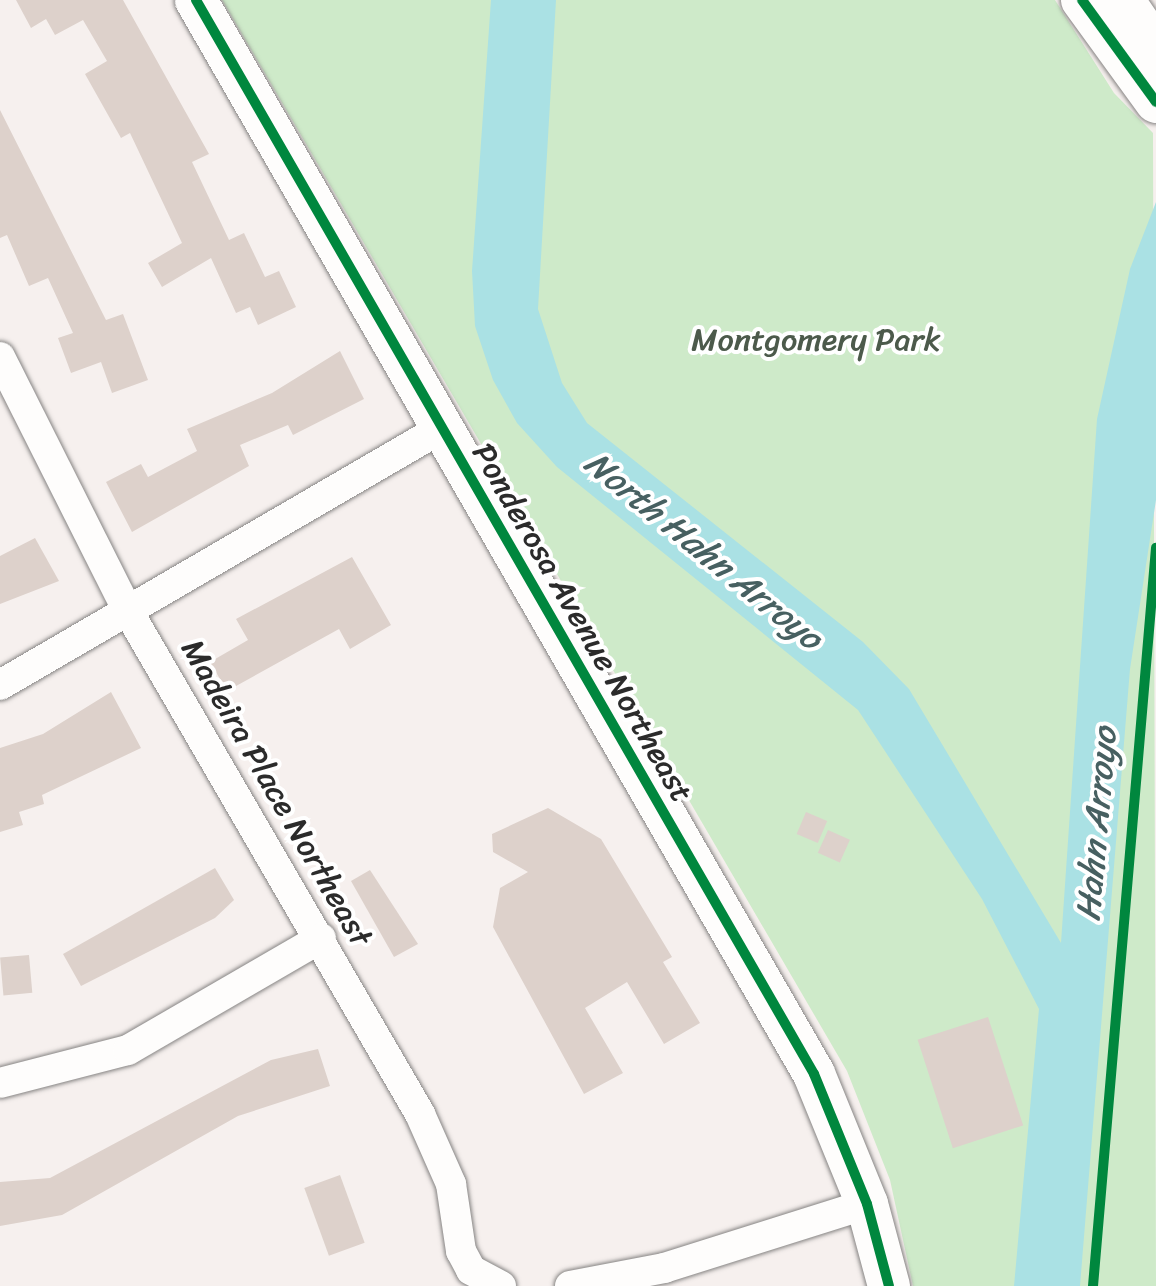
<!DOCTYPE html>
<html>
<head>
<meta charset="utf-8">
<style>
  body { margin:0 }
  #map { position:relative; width:1156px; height:1286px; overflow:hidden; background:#f6f0ee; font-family:Sriracha,sans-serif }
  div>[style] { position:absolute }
  .green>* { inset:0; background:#ceeac9 }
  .water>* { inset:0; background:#aae1e4 }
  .building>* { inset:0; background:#ddd1cb; transform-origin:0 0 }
  .roads { filter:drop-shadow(0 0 2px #868483) drop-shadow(0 0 2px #868483) }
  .street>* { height:30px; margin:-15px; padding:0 15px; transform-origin:15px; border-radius:15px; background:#fefdfc }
  .secondary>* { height:42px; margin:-21px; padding:0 21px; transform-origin:21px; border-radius:21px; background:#fefdfc }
  .cycleway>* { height:10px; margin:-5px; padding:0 5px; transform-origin:5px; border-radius:5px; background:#00873e }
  span { translate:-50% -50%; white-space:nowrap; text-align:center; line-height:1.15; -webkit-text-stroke:8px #fff; paint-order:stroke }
  .park-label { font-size:32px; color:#4c5a4b }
  .street-label { font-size:32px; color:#2b2b2b }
  .water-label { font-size:35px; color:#476061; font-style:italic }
</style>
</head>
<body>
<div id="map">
  <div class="green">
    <div style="clip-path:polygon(222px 0,1055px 0,1114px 93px,1153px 133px,1156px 1286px,913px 1286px,890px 1180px,847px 1071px)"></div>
  </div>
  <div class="water">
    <div style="clip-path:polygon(491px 0,556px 0,538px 309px,562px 383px,587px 423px,863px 642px,909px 689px,1061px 943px,1097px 419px,1130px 269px,1156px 202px,1156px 500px,1130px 669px,1080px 1286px,1014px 1286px,1039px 1009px,982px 899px,858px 710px,557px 467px,517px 423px,493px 380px,475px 326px,472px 271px)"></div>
  </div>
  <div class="building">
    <div style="clip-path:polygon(16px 0,123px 0,209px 154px,192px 162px,229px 240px,244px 233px,265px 277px,279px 271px,296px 307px,258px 325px,250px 307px,236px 313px,211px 258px,162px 287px,148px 263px,182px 243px,130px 133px,121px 138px,85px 74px,107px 61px,83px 20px,55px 35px,46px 19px,31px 28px)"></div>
    <div style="clip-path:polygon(0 110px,106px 320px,123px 314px,148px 380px,112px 393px,101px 362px,71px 373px,58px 338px,73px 333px,48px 278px,29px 286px,7px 235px,0 238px)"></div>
    <div style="clip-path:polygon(340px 351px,364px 399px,293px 435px,288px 425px,240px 445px,249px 466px,132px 532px,106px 482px,141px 464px,148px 477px,197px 451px,187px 429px,272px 393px)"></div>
    <div style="clip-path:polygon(35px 538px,59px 581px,0 604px,0 556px)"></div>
    <div style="clip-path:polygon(352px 557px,391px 625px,350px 649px,339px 629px,227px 691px,210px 662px,248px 640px,236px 619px)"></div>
    <div style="clip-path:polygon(111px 692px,141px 748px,42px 795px,44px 804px,19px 812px,23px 825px,0 832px,0 748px,43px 734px)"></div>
    <div style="clip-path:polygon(548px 808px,601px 839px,672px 957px,663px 962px,700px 1023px,664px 1044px,627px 982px,585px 1008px,623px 1073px,584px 1094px,493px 927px,500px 888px,528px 872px,493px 852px,492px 834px)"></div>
    <div style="left:806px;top:812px;width:23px;height:24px;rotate:23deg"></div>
    <div style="left:828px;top:830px;width:24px;height:25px;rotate:24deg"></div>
    <div style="clip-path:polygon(215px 868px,234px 900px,215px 918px,81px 986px,63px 954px)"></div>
    <div style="clip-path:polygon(370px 870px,418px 944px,394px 957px,351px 881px)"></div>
    <div style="left:29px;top:955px;width:38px;height:29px;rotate:85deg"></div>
    <div style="left:988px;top:1017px;width:114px;height:74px;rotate:72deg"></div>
    <div style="clip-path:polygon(318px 1049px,330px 1086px,238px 1116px,62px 1215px,0 1226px,0 1182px,50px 1178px,271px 1060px)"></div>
    <div style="left:340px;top:1175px;width:72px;height:38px;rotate:70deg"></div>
  </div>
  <div class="roads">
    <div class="street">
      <div style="left:0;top:357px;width:284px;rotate:63.3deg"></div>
      <div style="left:128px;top:611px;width:582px;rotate:59.86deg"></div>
      <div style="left:420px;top:1114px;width:77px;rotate:66.1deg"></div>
      <div style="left:451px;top:1184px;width:68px;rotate:81.5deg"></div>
      <div style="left:461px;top:1251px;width:21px;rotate:62deg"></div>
      <div style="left:471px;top:1270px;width:34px;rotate:28deg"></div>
      <div style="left:0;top:685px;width:511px;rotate:-30.18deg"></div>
      <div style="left:0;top:1083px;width:132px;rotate:-14.5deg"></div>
      <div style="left:128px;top:1050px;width:223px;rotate:-30.1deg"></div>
      <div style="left:570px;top:1286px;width:96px;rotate:-10.8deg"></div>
      <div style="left:664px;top:1268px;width:213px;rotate:-17.5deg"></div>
    </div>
    <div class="secondary">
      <div style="left:196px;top:0;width:1239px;rotate:60.08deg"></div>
      <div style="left:814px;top:1074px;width:140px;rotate:67.8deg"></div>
      <div style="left:867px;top:1204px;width:85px;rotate:75deg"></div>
      <div style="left:1082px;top:0;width:126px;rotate:54deg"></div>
      <div style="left:1123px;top:0;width:58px;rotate:55.5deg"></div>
    </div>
  </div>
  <div class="cycleway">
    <div style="left:196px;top:0;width:1239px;rotate:60.08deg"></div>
    <div style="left:814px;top:1074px;width:140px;rotate:67.8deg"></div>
    <div style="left:867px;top:1204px;width:85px;rotate:75deg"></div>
    <div style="left:1082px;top:0;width:126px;rotate:54deg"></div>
    <div style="left:1093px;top:1286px;width:741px;rotate:-85.12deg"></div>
  </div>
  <div class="park-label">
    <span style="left:816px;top:340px">Montgomery Park</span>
  </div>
  <div class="street-label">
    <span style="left:582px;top:623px;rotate:60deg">Ponderosa Avenue Northeast</span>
    <span style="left:276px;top:793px;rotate:60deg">Madeira Place Northeast</span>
  </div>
  <div class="water-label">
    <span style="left:704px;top:550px;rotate:39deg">North Hahn Arroyo</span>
    <span style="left:1096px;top:824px;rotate:-85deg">Hahn Arroyo</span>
  </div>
</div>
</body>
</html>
